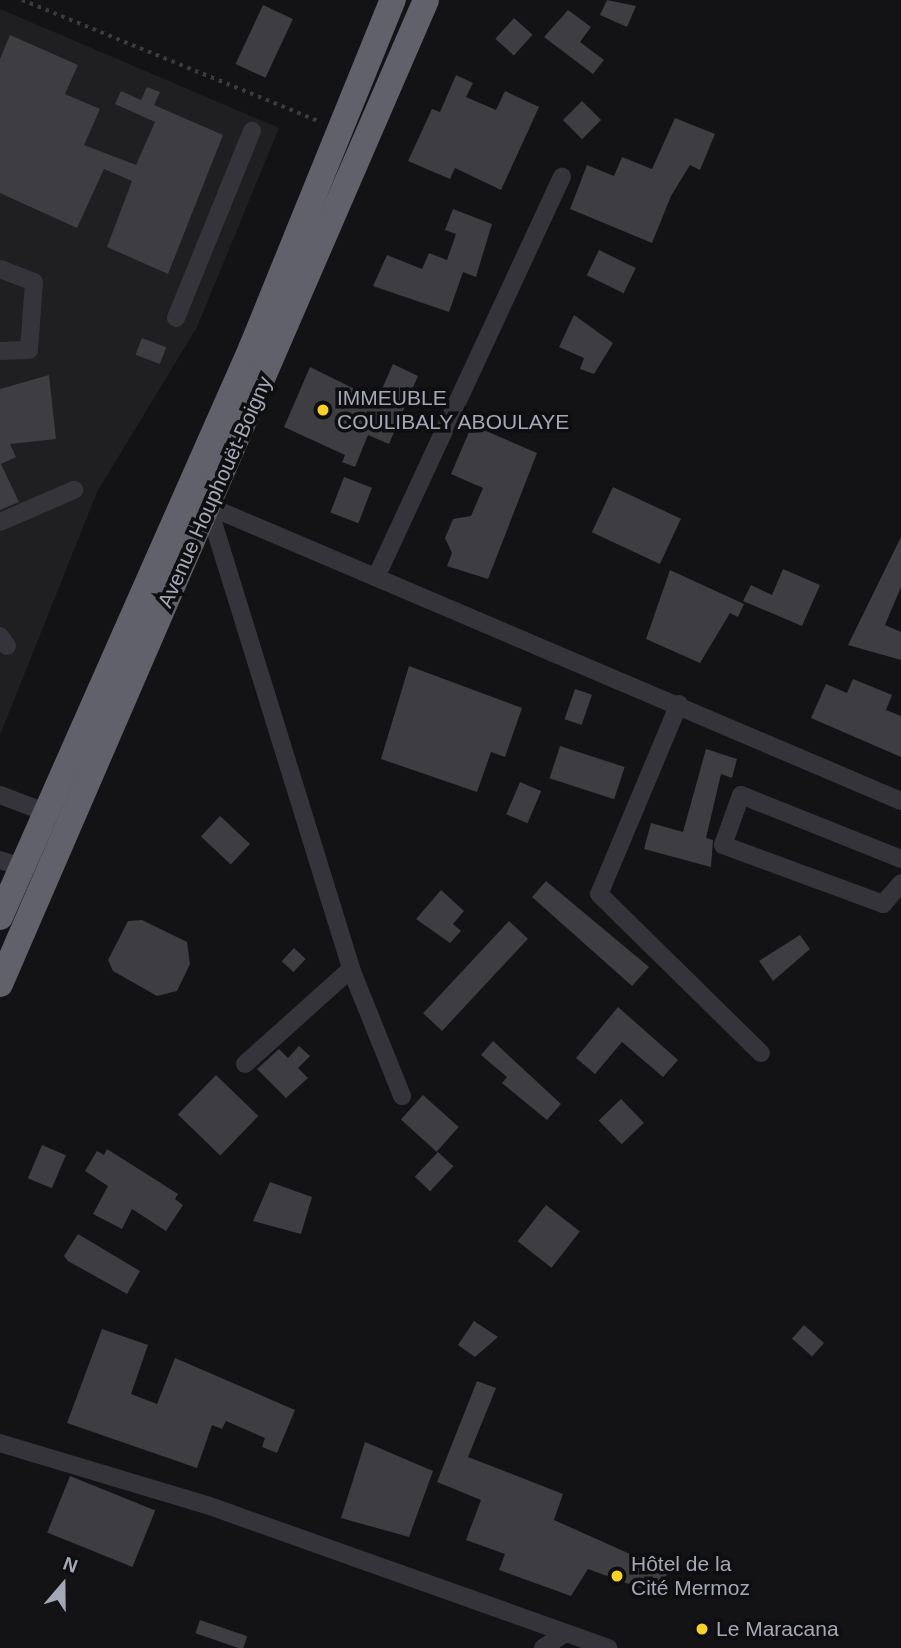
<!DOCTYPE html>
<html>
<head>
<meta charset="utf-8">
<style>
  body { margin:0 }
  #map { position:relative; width:901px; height:1648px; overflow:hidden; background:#131315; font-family:Helvetica,sans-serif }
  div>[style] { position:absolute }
  .built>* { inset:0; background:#1f1f22 }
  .building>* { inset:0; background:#3d3d42; transform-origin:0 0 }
  .path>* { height:3.5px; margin-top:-1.75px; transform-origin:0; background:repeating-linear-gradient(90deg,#3a3b41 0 3.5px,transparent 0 8.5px) }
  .minor>* { height:18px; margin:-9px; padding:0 9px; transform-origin:9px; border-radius:9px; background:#34343a }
  .highway>* { height:26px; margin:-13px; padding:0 13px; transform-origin:13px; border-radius:13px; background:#60616b }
  .dots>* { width:19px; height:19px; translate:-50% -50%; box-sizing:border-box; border:4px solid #0e0e10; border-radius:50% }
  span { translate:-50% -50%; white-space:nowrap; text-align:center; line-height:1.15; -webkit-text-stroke:7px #0e0e10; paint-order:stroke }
  .poi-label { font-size:21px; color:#a4a7b6 }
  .left { translate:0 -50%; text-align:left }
  .street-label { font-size:21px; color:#a4a7b6 }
  .north { position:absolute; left:28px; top:1550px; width:70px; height:70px; -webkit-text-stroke:5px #0e0e10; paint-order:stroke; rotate:20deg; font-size:19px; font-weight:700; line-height:28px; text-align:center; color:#a4a7b6 }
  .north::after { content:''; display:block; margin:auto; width:24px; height:32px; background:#a4a7b6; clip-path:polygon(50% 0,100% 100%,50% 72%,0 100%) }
</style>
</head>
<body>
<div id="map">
  <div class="built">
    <div style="clip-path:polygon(0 9px,279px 128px,197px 327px,97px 492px,0 735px)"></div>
  </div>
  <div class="building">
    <div style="clip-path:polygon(607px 0,636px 6px,627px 27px,600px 15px)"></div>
    <div style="left:263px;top:5px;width:33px;height:65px;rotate:25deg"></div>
    <div style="clip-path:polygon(568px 10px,591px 27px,580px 42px,604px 60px,593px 74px,544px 37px)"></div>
    <div style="left:514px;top:18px;width:25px;height:28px;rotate:42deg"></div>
    <div style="clip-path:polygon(10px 35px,78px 65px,65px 94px,100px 109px,84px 145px,136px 165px,155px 122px,115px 104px,121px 91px,141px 100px,147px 87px,160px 92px,154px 105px,223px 135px,168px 274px,107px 247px,132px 181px,104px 169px,77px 228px,0 193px,0 59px)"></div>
    <div style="clip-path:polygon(456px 75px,473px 83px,466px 97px,496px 110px,505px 91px,539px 107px,501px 190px,455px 168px,450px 179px,408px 161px,432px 109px,440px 112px)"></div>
    <div style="left:582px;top:101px;width:27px;height:27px;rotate:45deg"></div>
    <div style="clip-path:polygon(675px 118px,715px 134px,700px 170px,690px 165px,671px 196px,652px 243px,570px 209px,587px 165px,614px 176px,622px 157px,652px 169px)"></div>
    <div style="clip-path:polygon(453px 209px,492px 224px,476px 277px,463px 272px,449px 312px,373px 286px,387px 255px,422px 269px,429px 253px,447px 260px,456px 234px,445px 230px)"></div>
    <div style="left:599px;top:250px;width:41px;height:28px;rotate:26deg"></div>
    <div style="clip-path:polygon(574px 315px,613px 343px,594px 374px,580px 369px,584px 358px,559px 347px)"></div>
    <div style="left:142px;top:338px;width:26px;height:18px;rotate:21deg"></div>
    <div style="clip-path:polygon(393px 364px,418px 376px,389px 444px,368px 435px,355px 467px,342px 462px,345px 455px,284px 427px,310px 367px,377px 400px)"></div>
    <div style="clip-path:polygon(49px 375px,56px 439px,10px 444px,16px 457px,1px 464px,19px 502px,0 510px,0 389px)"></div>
    <div style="clip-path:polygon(472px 425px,537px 453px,488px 579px,447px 566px,452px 553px,445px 538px,453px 519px,471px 516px,483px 488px,451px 474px)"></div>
    <div style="left:344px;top:477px;width:30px;height:38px;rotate:21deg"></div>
    <div style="left:613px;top:487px;width:75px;height:50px;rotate:25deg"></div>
    <div style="clip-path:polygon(901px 537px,901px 587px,885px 625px,901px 632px,901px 660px,848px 645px)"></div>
    <div style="clip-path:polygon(783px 569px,820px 585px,802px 626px,743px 601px,751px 585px,772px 595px)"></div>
    <div style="clip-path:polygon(670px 570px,744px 604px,738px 617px,730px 613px,700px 663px,646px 639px)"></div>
    <div style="clip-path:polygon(409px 666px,522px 708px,505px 757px,491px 752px,477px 792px,381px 759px)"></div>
    <div style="clip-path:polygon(853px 679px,892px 695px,886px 710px,901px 716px,901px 757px,811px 718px,826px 684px,847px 693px)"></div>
    <div style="left:575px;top:689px;width:18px;height:32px;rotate:19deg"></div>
    <div style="left:560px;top:746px;width:68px;height:34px;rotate:18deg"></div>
    <div style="clip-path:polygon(706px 749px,737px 759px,732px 778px,721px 774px,706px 838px,713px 840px,711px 867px,644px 849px,651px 823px,683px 832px)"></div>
    <div style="left:520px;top:782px;width:23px;height:35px;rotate:23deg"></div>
    <div style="left:220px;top:816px;width:41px;height:28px;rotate:43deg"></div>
    <div style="clip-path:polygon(546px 881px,649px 967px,632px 986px,532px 897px)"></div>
    <div style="clip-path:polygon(441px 890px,464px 911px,453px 924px,461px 931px,450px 943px,416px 919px)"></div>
    <div style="clip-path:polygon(142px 920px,187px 942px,190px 964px,177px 991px,157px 996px,113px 971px,108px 960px,128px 921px)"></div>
    <div style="left:509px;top:921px;width:26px;height:126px;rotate:43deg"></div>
    <div style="clip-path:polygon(800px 935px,810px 949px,773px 981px,759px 961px)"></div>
    <div style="left:294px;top:948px;width:16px;height:18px;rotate:43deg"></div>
    <div style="clip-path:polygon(618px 1007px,678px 1060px,663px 1077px,622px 1042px,595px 1074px,576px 1058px)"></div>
    <div style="clip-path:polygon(493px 1041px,561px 1104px,547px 1120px,502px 1083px,507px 1077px,481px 1055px)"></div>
    <div style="clip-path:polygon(299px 1046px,310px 1056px,298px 1068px,308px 1078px,286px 1098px,257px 1069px,279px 1049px,288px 1058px)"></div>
    <div style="left:216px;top:1075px;width:59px;height:55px;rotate:44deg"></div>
    <div style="left:423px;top:1095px;width:48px;height:33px;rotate:42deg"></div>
    <div style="left:621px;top:1099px;width:33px;height:31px;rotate:46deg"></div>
    <div style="left:42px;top:1145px;width:26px;height:36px;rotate:23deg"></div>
    <div style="clip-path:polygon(107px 1149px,178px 1194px,175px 1199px,183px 1205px,166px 1231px,132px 1209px,122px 1229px,93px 1214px,108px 1186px,85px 1171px,97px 1151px,104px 1155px)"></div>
    <div style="left:438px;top:1152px;width:21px;height:34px;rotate:43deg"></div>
    <div style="clip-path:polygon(270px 1182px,312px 1197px,301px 1234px,253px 1221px)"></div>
    <div style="left:546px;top:1205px;width:43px;height:46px;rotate:38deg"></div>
    <div style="clip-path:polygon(78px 1234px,140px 1271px,127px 1294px,68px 1261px,64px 1256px)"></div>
    <div style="clip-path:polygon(474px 1321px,498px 1337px,475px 1357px,458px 1345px)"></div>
    <div style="left:804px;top:1325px;width:27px;height:18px;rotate:42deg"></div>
    <div style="clip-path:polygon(102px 1329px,148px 1345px,131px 1394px,157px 1404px,175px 1358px,295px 1410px,277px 1453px,262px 1447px,265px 1438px,226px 1421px,222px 1429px,212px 1425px,197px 1468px,67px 1423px)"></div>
    <div style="clip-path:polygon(477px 1381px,496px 1388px,468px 1457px,563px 1494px,554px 1520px,668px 1571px,659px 1595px,588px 1569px,571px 1596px,499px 1570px,505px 1554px,466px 1540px,481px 1500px,437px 1482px)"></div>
    <div style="clip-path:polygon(365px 1442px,433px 1471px,409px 1537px,341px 1518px)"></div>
    <div style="left:70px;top:1476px;width:92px;height:61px;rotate:22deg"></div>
    <div style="left:200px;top:1620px;width:50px;height:14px;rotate:19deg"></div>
  </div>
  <div class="path">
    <div style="left:22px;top:0;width:323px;rotate:22.2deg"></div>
  </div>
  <div class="minor">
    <div style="left:0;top:269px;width:36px;rotate:21deg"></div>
    <div style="left:34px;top:282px;width:68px;rotate:94.2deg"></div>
    <div style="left:29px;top:350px;width:29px;rotate:178deg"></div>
    <div style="left:176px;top:318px;width:202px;rotate:-67.9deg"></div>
    <div style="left:208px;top:506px;width:753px;rotate:23.06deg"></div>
    <div style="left:208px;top:506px;width:485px;rotate:72.8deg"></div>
    <div style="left:351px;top:969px;width:137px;rotate:68.1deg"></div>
    <div style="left:0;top:522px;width:81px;rotate:-23.4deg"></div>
    <div style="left:378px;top:573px;width:437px;rotate:-65.1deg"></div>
    <div style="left:0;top:636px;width:12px;rotate:55deg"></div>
    <div style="left:679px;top:704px;width:206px;rotate:112.8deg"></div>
    <div style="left:599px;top:894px;width:227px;rotate:44.5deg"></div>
    <div style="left:0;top:795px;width:48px;rotate:20.7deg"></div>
    <div style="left:901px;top:859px;width:172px;rotate:-158.2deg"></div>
    <div style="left:741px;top:795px;width:53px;rotate:109.8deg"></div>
    <div style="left:723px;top:845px;width:171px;rotate:20.2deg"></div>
    <div style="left:883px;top:904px;width:28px;rotate:-49deg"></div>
    <div style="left:0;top:860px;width:23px;rotate:18deg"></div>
    <div style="left:245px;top:1064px;width:142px;rotate:-41.9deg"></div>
    <div style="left:0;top:1443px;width:216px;rotate:16.7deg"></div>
    <div style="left:207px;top:1505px;width:426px;rotate:19.6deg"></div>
    <div style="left:543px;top:1648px;width:27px;rotate:-34deg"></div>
  </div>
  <div class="highway">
    <div style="left:0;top:917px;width:621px;rotate:-66.16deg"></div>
    <div style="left:251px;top:349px;width:377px;rotate:-67.9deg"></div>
    <div style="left:0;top:984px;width:1072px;rotate:-66.59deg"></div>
  </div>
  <div class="dots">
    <div style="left:323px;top:410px;background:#f9d027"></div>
    <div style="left:617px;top:1576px;background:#f9d027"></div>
    <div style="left:702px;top:1629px;background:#f9d027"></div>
  </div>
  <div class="poi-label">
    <span class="left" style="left:337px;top:410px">IMMEUBLE<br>COULIBALY ABOULAYE</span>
    <span class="left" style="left:631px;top:1576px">Hôtel de la<br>Cité Mermoz</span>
    <span class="left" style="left:716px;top:1629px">Le Maracana</span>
  </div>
  <div class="street-label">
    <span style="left:215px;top:492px;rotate:-66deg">Avenue Houphouët-Boigny</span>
  </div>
  <div class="north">N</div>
</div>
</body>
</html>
